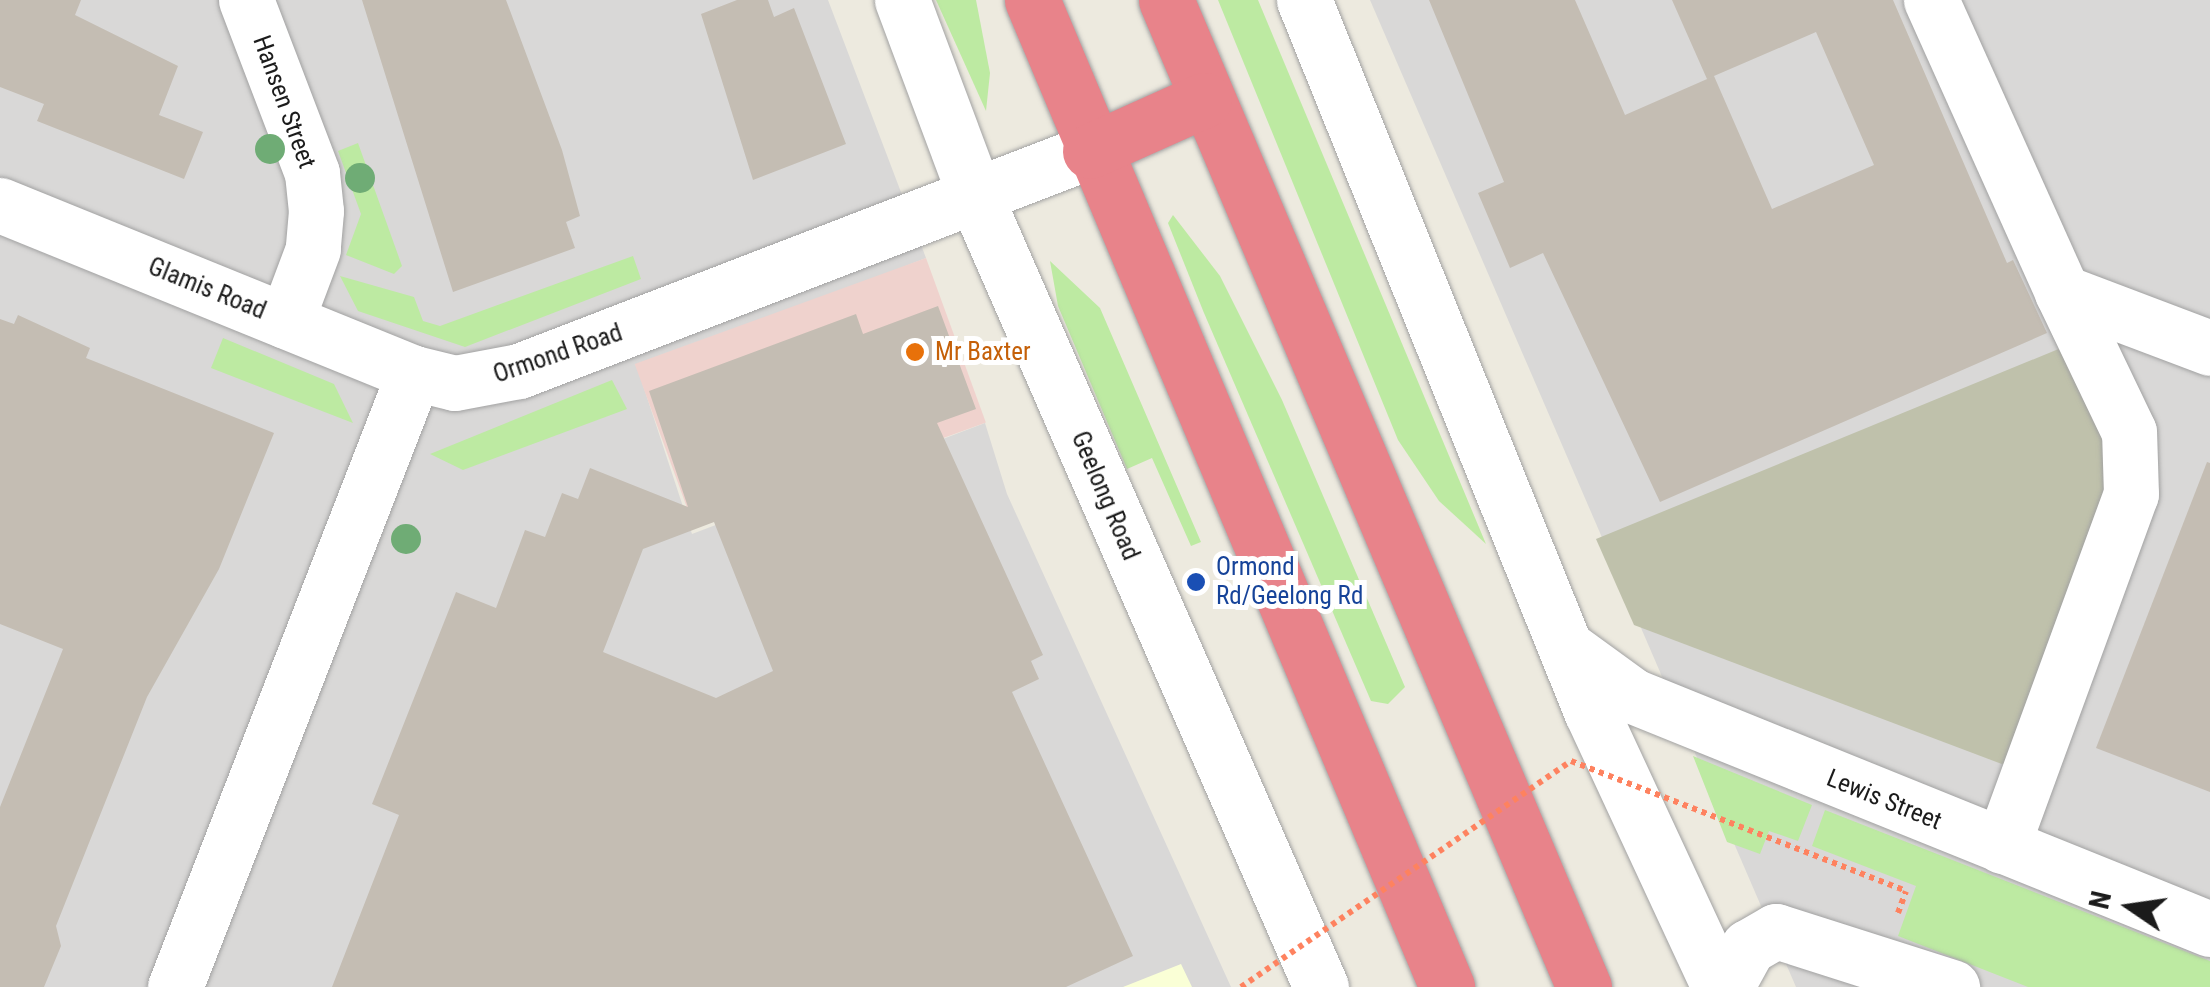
<!DOCTYPE html>
<html>
<head>
<meta charset="utf-8">
<style>
  body { margin:0 }
  #map { position:relative; width:2210px; height:987px; overflow:hidden; background:#edeadf; font-family:"Roboto Condensed",sans-serif }
  div>[style] { position:absolute }
  .residential>* { inset:0; background:#d9d8d7 }
  .commercial>* { inset:0; background:#efd2cd; transform-origin:0 0 }
  .education>* { inset:0; background:#faffd6 }
  .construction>* { inset:0; background:#bfc1ab }
  .grass>* { inset:0; background:#bdeaa2 }
  .building>* { inset:0; background:#c4bdb3 }
  .path>* { height:6px; margin-top:-3px; transform-origin:0; background:repeating-linear-gradient(90deg,#fe825f 0 5px,transparent 0 10px) }
  .roads { filter:drop-shadow(0 0 2px #a2a2a2) drop-shadow(0 0 2px #a2a2a2) }
  .minor>* { height:55px; margin:-27.5px; padding:0 27.5px; transform-origin:27.5px; border-radius:27.5px; background:#fff }
  .highway>* { height:55px; margin:-27.5px; padding:0 27.5px; transform-origin:27.5px; border-radius:27.5px; background:#e8838a }
  .path-bridge>* { height:6px; margin-top:-3px; transform-origin:0; background:repeating-linear-gradient(90deg,#fe825f 0 5px,transparent 0 10px) }
  .trees>* { width:30px; height:30px; margin:-15px; border-radius:50%; background:#6fac75 }
  .dots>* { width:28px; height:28px; translate:-50% -50%; box-sizing:border-box; border:5px solid #fff; border-radius:50% }
  span { translate:-50% -50%; white-space:nowrap; text-align:center; line-height:1.15; -webkit-text-stroke:10px #fff; paint-order:stroke }
  .street-label { font-size:25px; color:#1b1b1b }
  .food-label { font-size:25px; color:#c56008 }
  .left { translate:0 -50%; text-align:left }
  .transit-label { font-size:25px; color:#164399 }
  .north { position:absolute; left:2080px; top:857px; width:100px; height:100px; -webkit-text-stroke:8px #fff; paint-order:stroke; rotate:283deg; font-size:28px; font-weight:700; line-height:40px; text-align:center; color:#1b1b1b }
  .north::after { content:''; display:block; margin:auto; width:35px; height:45px; background:#1b1b1b; clip-path:polygon(50% 0,100% 100%,50% 72%,0 100%) }
</style>
</head>
<body>
<div id="map">
  <div class="residential">
    <div style="clip-path:polygon(0 0,828px 0,926px 258px,638px 370px,692px 534px,985px 423px,1007px 494px,1231px 987px,0 987px)"></div>
    <div style="clip-path:polygon(1370px 0,2210px 0,2210px 987px,1796px 987px)"></div>
  </div>
  <div class="commercial">
    <div style="left:926px;top:258px;width:175px;height:310px;rotate:70deg"></div>
  </div>
  <div class="education">
    <div style="clip-path:polygon(1181px 964px,1192px 987px,1123px 987px)"></div>
  </div>
  <div class="construction">
    <div style="clip-path:polygon(2061px 348px,2126px 490px,2015px 769px,1634px 625px,1596px 539px)"></div>
  </div>
  <div class="grass">
    <div style="clip-path:polygon(936px 0,976px 0,990px 73px,986px 111px)"></div>
    <div style="clip-path:polygon(1218px 0,1258px 0,1486px 544px,1439px 501px,1398px 440px)"></div>
    <div style="clip-path:polygon(358px 143px,402px 266px,394px 274px,346px 255px,361px 214px,338px 151px)"></div>
    <div style="clip-path:polygon(1173px 215px,1220px 276px,1282px 400px,1405px 687px,1388px 704px,1371px 701px,1204px 313px,1168px 223px)"></div>
    <div style="clip-path:polygon(633px 256px,641px 279px,465px 347px,358px 311px,340px 276px,414px 297px,423px 321px,440px 326px)"></div>
    <div style="clip-path:polygon(1050px 261px,1100px 308px,1201px 542px,1191px 546px,1152px 458px,1127px 469px,1058px 306px)"></div>
    <div style="clip-path:polygon(223px 338px,334px 384px,353px 423px,211px 368px)"></div>
    <div style="clip-path:polygon(612px 380px,627px 409px,463px 470px,430px 454px)"></div>
    <div style="clip-path:polygon(1693px 756px,1812px 805px,1798px 841px,1769px 831px,1760px 854px,1727px 842px)"></div>
    <div style="clip-path:polygon(1825px 810px,2210px 961px,2210px 987px,2028px 987px,1898px 936px,1916px 886px,1812px 846px)"></div>
  </div>
  <div class="building">
    <div style="clip-path:polygon(0 0,81px 0,75px 15px,178px 66px,159px 115px,203px 132px,184px 179px,37px 121px,44px 104px,0 87px)"></div>
    <div style="clip-path:polygon(362px 0,506px 0,562px 150px,580px 216px,566px 222px,575px 248px,453px 292px)"></div>
    <div style="clip-path:polygon(737px 0,768px 0,774px 17px,794px 8px,846px 144px,753px 180px,701px 14px)"></div>
    <div style="clip-path:polygon(1429px 0,1575px 0,1625px 115px,1714px 76px,1772px 209px,1874px 165px,1816px 32px,1707px 79px,1672px 0,1893px 0,2007px 263px,2013px 260px,2047px 333px,1660px 502px,1543px 253px,1510px 268px,1478px 193px,1504px 182px)"></div>
    <div style="clip-path:polygon(evenodd,938px 306px,976px 409px,937px 423px,1043px 655px,1031px 661px,1039px 679px,1012px 692px,1133px 956px,1066px 987px,332px 987px,399px 815px,372px 804px,456px 592px,496px 608px,525px 530px,545px 537px,562px 493px,578px 499px,590px 468px,688px 507px,649px 391px,856px 314px,863px 334px,938px 306px,714px 522px,773px 671px,716px 698px,603px 652px,643px 549px,714px 522px)"></div>
    <div style="clip-path:polygon(18px 315px,90px 348px,86px 358px,274px 433px,219px 569px,147px 697px,56px 926px,61px 946px,44px 987px,0 987px,0 807px,63px 649px,0 624px,0 319px,14px 324px)"></div>
    <div style="clip-path:polygon(2207px 462px,2210px 463px,2210px 792px,2096px 748px)"></div>
  </div>
  <div class="path">
    <div style="left:1898px;top:913px;width:23px;rotate:-70deg"></div>
  </div>
  <div class="roads">
    <div class="minor">
      <div style="left:246px;top:0;width:185px;rotate:69.1deg"></div>
      <div style="left:312px;top:173px;width:38px;rotate:84deg"></div>
      <div style="left:316px;top:211px;width:38px;rotate:95deg"></div>
      <div style="left:313px;top:249px;width:77px;rotate:110.6deg"></div>
      <div style="left:902px;top:0;width:211px;rotate:69.5deg"></div>
      <div style="left:976px;top:198px;width:861px;rotate:66.38deg"></div>
      <div style="left:1304px;top:0;width:767px;rotate:68.02deg"></div>
      <div style="left:1591px;top:711px;width:304px;rotate:65.1deg"></div>
      <div style="left:1931px;top:0;width:320px;rotate:65.8deg"></div>
      <div style="left:2062px;top:292px;width:158px;rotate:20.7deg"></div>
      <div style="left:0;top:205px;width:447px;rotate:22.1deg"></div>
      <div style="left:1571px;top:651px;width:77px;rotate:36deg"></div>
      <div style="left:1633px;top:696px;width:622px;rotate:21.99deg"></div>
      <div style="left:2002px;top:846px;width:375px;rotate:-69.9deg"></div>
      <div style="left:2131px;top:494px;width:62px;rotate:-91.8deg"></div>
      <div style="left:2129px;top:432px;width:155px;rotate:-115.6deg"></div>
      <div style="left:175px;top:987px;width:659px;rotate:-68.73deg"></div>
      <div style="left:414px;top:373px;width:42px;rotate:13.7deg"></div>
      <div style="left:455px;top:383px;width:65px;rotate:-10.6deg"></div>
      <div style="left:519px;top:371px;width:612px;rotate:-21.07deg"></div>
      <div style="left:1726px;top:987px;width:46px;rotate:-61.2deg"></div>
      <div style="left:1748px;top:947px;width:32px;rotate:-30deg"></div>
      <div style="left:1776px;top:931px;width:185px;rotate:17.7deg"></div>
    </div>
    <div class="highway">
      <div style="left:1032px;top:0;width:1071px;rotate:67.19deg"></div>
      <div style="left:1166px;top:0;width:1072px;rotate:67.05deg"></div>
      <div style="left:1090px;top:151px;width:125px;rotate:-24.1deg"></div>
    </div>
  </div>
  <div class="path-bridge">
    <div style="left:1241px;top:987px;width:400px;rotate:-34.4deg"></div>
    <div style="left:1571px;top:761px;width:359px;rotate:21.2deg"></div>
  </div>
  <div class="trees">
    <div style="left:270px;top:149px"></div>
    <div style="left:360px;top:178px"></div>
    <div style="left:406px;top:539px"></div>
  </div>
  <div class="dots">
    <div style="left:915px;top:352px;background:#e8710a"></div>
    <div style="left:1196px;top:582px;background:#1a4fb4"></div>
  </div>
  <div class="street-label">
    <span style="left:284px;top:102px;rotate:70deg">Hansen Street</span>
    <span style="left:207px;top:289px;rotate:22deg">Glamis Road</span>
    <span style="left:558px;top:354px;rotate:-19deg">Ormond Road</span>
    <span style="left:1105px;top:496px;rotate:67deg">Geelong Road</span>
    <span style="left:1884px;top:800px;rotate:22deg">Lewis Street</span>
  </div>
  <div class="food-label">
    <span class="left" style="left:935px;top:352px">Mr Baxter</span>
  </div>
  <div class="transit-label">
    <span class="left" style="left:1216px;top:582px">Ormond<br>Rd/Geelong Rd</span>
  </div>
  <div class="north">N</div>
</div>
</body>
</html>
